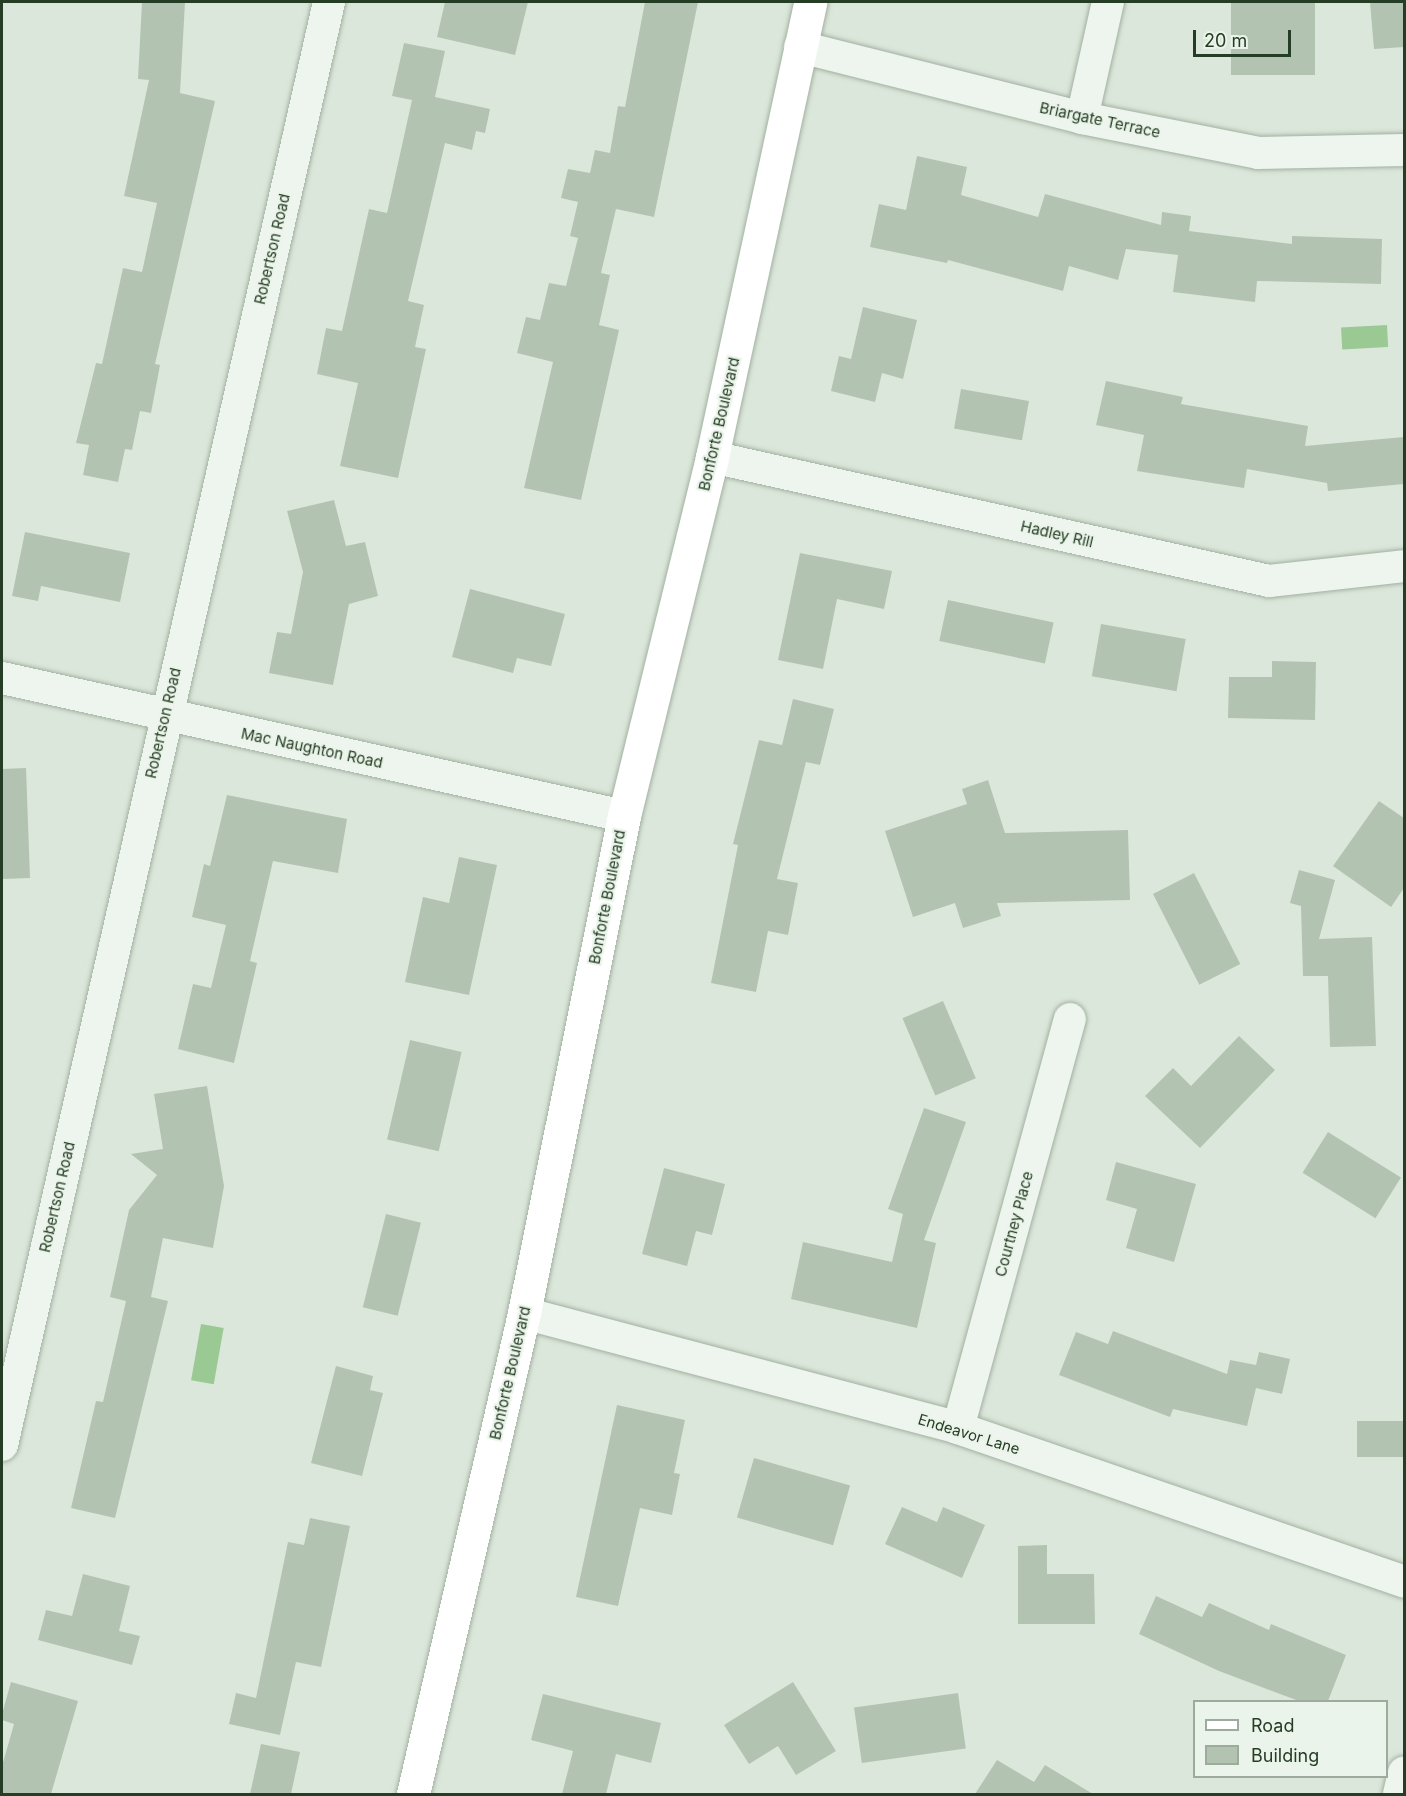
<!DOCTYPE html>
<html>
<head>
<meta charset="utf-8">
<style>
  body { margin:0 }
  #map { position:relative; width:1406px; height:1796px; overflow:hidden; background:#dce7db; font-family:Inter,sans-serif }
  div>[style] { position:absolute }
  .water>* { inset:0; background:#9bc994; transform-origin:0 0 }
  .building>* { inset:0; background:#b3c3b2; transform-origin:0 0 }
  .roads { filter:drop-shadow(0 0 2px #a1b1a1) drop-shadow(0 0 2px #a1b1a1) }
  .minor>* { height:32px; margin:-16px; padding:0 16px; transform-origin:16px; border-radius:16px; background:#eef5ee }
  .secondary>* { height:33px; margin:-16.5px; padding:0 16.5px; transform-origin:16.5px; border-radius:16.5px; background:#fff }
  span { translate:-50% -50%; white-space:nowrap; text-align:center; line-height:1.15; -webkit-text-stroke:4.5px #ebf4ea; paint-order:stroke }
  .street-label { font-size:15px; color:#253d25 }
  .frame { position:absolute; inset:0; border:3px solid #253d25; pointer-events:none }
  .legend { position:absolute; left:1193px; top:1700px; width:195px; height:78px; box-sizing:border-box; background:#ebf4ea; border:2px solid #9cab9b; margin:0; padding:8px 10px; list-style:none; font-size:18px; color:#253d25 }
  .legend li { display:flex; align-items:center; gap:12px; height:30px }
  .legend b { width:30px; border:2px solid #9cab9b }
  .scale { position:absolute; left:1193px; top:30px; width:98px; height:27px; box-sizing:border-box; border:3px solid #253d25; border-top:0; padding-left:8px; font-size:18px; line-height:21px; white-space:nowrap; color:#253d25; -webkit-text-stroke:4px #ebf4ea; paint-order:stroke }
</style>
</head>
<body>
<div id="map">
  <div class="water">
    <div style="left:1387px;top:325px;width:22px;height:46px;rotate:87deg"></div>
    <div style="left:201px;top:1324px;width:23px;height:57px;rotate:10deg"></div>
  </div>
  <div class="building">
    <div style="clip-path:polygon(142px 2px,185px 2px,180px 93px,215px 101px,155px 364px,160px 365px,151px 413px,140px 411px,132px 450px,125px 449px,118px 482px,83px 475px,89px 445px,76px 443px,96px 363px,102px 364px,123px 268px,142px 272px,157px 203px,124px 196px,149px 80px,138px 79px)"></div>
    <div style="clip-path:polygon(445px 2px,528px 2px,515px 55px,437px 37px)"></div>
    <div style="clip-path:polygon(645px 2px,698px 2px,654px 217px,616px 209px,601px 273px,610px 275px,599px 325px,619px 330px,581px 500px,524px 488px,553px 362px,517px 353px,526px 317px,540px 320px,549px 283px,566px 286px,578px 238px,570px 236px,578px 202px,561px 198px,568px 169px,590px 173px,595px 150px,610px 153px,618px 106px,625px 107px)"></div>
    <div style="left:1231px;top:2px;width:84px;height:73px"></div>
    <div style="clip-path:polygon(1370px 2px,1404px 2px,1404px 47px,1374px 49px)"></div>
    <div style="clip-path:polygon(404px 43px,445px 51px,435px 97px,490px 109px,485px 133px,476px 131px,472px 150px,445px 143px,408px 301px,424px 305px,415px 347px,426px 349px,398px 478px,340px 466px,358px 383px,317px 374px,326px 328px,342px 331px,369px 209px,387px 213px,412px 100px,392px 96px)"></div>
    <div style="clip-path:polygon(917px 156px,967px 167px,961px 195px,1038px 217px,1045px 194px,1161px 225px,1162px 212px,1191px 216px,1189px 231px,1292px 244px,1292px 236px,1382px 239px,1381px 284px,1257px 281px,1255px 302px,1173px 292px,1178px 255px,1126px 249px,1118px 280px,1069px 266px,1063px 291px,948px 260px,947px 263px,870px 247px,879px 204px,906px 210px)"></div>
    <div style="clip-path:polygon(863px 307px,917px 320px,903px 379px,882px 373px,875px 402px,831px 391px,839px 356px,851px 359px)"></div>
    <div style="clip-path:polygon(1106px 381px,1183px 397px,1181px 404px,1308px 426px,1305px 446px,1404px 437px,1404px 484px,1328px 491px,1327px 483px,1247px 469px,1244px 488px,1137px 471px,1144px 435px,1096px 425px)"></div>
    <div style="left:961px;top:389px;width:69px;height:40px;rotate:10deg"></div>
    <div style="clip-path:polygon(334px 500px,346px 546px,365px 542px,378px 596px,349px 604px,333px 685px,269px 673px,277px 632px,291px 634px,303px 572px,287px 511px)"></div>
    <div style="clip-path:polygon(25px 532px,130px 553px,120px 602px,41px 586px,38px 601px,12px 596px)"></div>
    <div style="clip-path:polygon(800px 553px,892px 571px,884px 609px,837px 599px,823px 669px,778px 660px)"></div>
    <div style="clip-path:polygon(470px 589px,565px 614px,551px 666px,517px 658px,513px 673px,452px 657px)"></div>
    <div style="left:948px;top:600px;width:108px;height:42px;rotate:12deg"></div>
    <div style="left:1101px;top:624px;width:86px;height:53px;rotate:10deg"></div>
    <div style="clip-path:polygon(1272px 661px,1316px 662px,1315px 720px,1228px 718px,1229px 677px,1272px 677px)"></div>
    <div style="clip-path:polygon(793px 699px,834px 709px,820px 765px,806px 762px,777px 879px,798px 883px,788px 935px,768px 931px,756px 992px,711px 983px,738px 845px,733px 844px,759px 740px,782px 745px)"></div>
    <div style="clip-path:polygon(26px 768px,30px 878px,2px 879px,2px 769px)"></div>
    <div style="clip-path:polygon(988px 780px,1005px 833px,1128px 830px,1130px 900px,997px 903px,1001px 916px,963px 928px,955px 903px,913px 917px,885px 831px,967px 804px,962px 789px)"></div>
    <div style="clip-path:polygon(227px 795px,347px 819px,338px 873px,273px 861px,250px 961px,257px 963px,234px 1063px,178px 1049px,193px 984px,211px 988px,226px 925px,192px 917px,204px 864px,210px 866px)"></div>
    <div style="clip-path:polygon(1379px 801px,1404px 818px,1404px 888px,1391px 907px,1333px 866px)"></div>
    <div style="clip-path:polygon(459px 857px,497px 865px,469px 995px,405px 982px,423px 897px,449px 903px)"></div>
    <div style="clip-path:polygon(1299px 870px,1335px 880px,1319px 939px,1372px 937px,1376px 1046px,1330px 1047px,1328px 976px,1303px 976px,1301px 906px,1290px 903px)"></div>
    <div style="left:1194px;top:873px;width:102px;height:46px;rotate:63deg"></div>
    <div style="left:943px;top:1001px;width:84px;height:44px;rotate:67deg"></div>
    <div style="clip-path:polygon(1239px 1036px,1275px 1070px,1200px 1148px,1145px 1096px,1173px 1068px,1191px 1086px)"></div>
    <div style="left:410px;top:1040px;width:53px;height:102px;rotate:13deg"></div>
    <div style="clip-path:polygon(207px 1086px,224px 1186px,213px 1248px,163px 1238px,151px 1297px,168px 1301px,115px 1518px,71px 1508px,96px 1401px,103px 1402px,126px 1301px,110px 1297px,129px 1210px,157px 1175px,131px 1154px,163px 1149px,154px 1094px)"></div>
    <div style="clip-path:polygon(924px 1108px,966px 1122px,924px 1240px,936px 1243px,917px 1328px,791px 1299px,803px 1242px,892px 1262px,903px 1214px,888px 1209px)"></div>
    <div style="left:1328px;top:1132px;width:86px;height:48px;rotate:32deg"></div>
    <div style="clip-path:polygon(1116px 1162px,1196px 1184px,1174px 1262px,1126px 1248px,1137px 1209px,1106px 1200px)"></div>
    <div style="clip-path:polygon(664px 1168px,725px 1184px,712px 1235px,696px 1231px,687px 1266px,642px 1254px)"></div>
    <div style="left:386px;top:1214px;width:36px;height:96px;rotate:14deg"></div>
    <div style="clip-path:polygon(1113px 1331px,1227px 1374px,1230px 1360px,1256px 1365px,1259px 1352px,1290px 1359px,1282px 1394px,1256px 1388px,1247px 1426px,1173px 1409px,1170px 1417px,1059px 1375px,1076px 1332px,1108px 1344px)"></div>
    <div style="clip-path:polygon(336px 1366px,373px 1376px,370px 1390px,383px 1393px,362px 1476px,311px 1463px)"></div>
    <div style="clip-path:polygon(617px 1405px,685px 1420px,674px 1473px,680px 1474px,672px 1515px,640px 1508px,618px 1606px,576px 1597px)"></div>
    <div style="left:1404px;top:1421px;width:36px;height:47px;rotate:90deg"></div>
    <div style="left:754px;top:1458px;width:100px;height:62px;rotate:16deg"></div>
    <div style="clip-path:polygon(902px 1507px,937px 1522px,943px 1507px,985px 1525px,962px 1578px,885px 1544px)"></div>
    <div style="clip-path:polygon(310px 1518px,350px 1526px,321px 1667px,296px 1662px,280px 1735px,229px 1724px,236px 1693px,256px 1698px,288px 1542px,304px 1545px)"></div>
    <div style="clip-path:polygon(1047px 1545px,1047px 1574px,1094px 1574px,1095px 1624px,1018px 1624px,1018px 1546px)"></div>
    <div style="clip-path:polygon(83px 1574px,130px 1586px,119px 1631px,140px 1636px,132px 1665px,38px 1640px,46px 1610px,72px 1616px)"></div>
    <div style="clip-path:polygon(1156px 1596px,1202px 1617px,1209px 1603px,1269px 1630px,1271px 1624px,1346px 1655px,1328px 1701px,1299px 1701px,1219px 1671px,1139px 1634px)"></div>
    <div style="clip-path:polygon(11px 1682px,78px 1701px,51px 1794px,2px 1794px,2px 1766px,14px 1724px,2px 1720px,2px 1714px)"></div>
    <div style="clip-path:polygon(793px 1682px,836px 1751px,796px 1775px,778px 1746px,749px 1764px,724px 1725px)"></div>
    <div style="left:958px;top:1693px;width:56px;height:105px;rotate:82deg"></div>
    <div style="clip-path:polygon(543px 1694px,661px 1723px,651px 1763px,616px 1754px,606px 1794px,562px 1794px,573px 1751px,531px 1740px)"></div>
    <div style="clip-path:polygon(261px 1744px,300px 1752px,291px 1794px,250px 1794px)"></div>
    <div style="clip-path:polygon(997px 1760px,1034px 1782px,1045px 1765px,1093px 1794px,975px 1794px)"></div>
  </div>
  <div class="roads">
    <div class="minor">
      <div style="left:800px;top:47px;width:291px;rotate:14.1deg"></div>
      <div style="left:1082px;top:118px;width:179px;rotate:11.2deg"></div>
      <div style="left:1258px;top:153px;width:146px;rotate:-1.2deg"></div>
      <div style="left:1082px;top:118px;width:119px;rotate:-77.4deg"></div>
      <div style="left:712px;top:457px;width:571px;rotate:12.55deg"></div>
      <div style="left:1269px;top:581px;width:136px;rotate:-6.3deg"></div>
      <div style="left:2px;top:678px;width:637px;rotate:12.51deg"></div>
      <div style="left:524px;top:1313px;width:449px;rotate:14.8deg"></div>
      <div style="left:958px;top:1428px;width:472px;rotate:19deg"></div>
      <div style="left:958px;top:1428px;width:424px;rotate:-74.7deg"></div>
      <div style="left:2px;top:1445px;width:1480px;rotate:-77.23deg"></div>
      <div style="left:1399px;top:1794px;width:22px;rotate:-77deg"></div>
    </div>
    <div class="secondary">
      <div style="left:413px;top:1794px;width:494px;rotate:-77deg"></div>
      <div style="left:524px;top:1313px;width:507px;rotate:-78.62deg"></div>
      <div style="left:624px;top:816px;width:370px;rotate:-76.2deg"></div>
      <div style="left:712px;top:457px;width:465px;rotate:-77.8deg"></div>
    </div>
  </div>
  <div class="street-label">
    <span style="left:1100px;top:120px;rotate:12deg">Briargate Terrace</span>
    <span style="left:272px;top:249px;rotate:-77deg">Robertson Road</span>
    <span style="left:719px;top:424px;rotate:-77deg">Bonforte Boulevard</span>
    <span style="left:1057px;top:534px;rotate:13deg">Hadley Rill</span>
    <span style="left:163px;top:723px;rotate:-77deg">Robertson Road</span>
    <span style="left:312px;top:748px;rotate:12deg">Mac Naughton Road</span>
    <span style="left:607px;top:897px;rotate:-79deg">Bonforte Boulevard</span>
    <span style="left:57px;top:1197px;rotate:-77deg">Robertson Road</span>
    <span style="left:1014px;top:1224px;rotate:-75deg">Courtney Place</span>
    <span style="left:510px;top:1373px;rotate:-77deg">Bonforte Boulevard</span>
    <span style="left:969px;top:1434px;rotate:17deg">Endeavor Lane</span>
  </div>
  <div class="frame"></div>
  <ul class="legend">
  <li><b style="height:8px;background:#fff"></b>Road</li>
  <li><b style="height:16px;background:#b3c3b2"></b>Building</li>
  </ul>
  <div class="scale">20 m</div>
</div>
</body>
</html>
